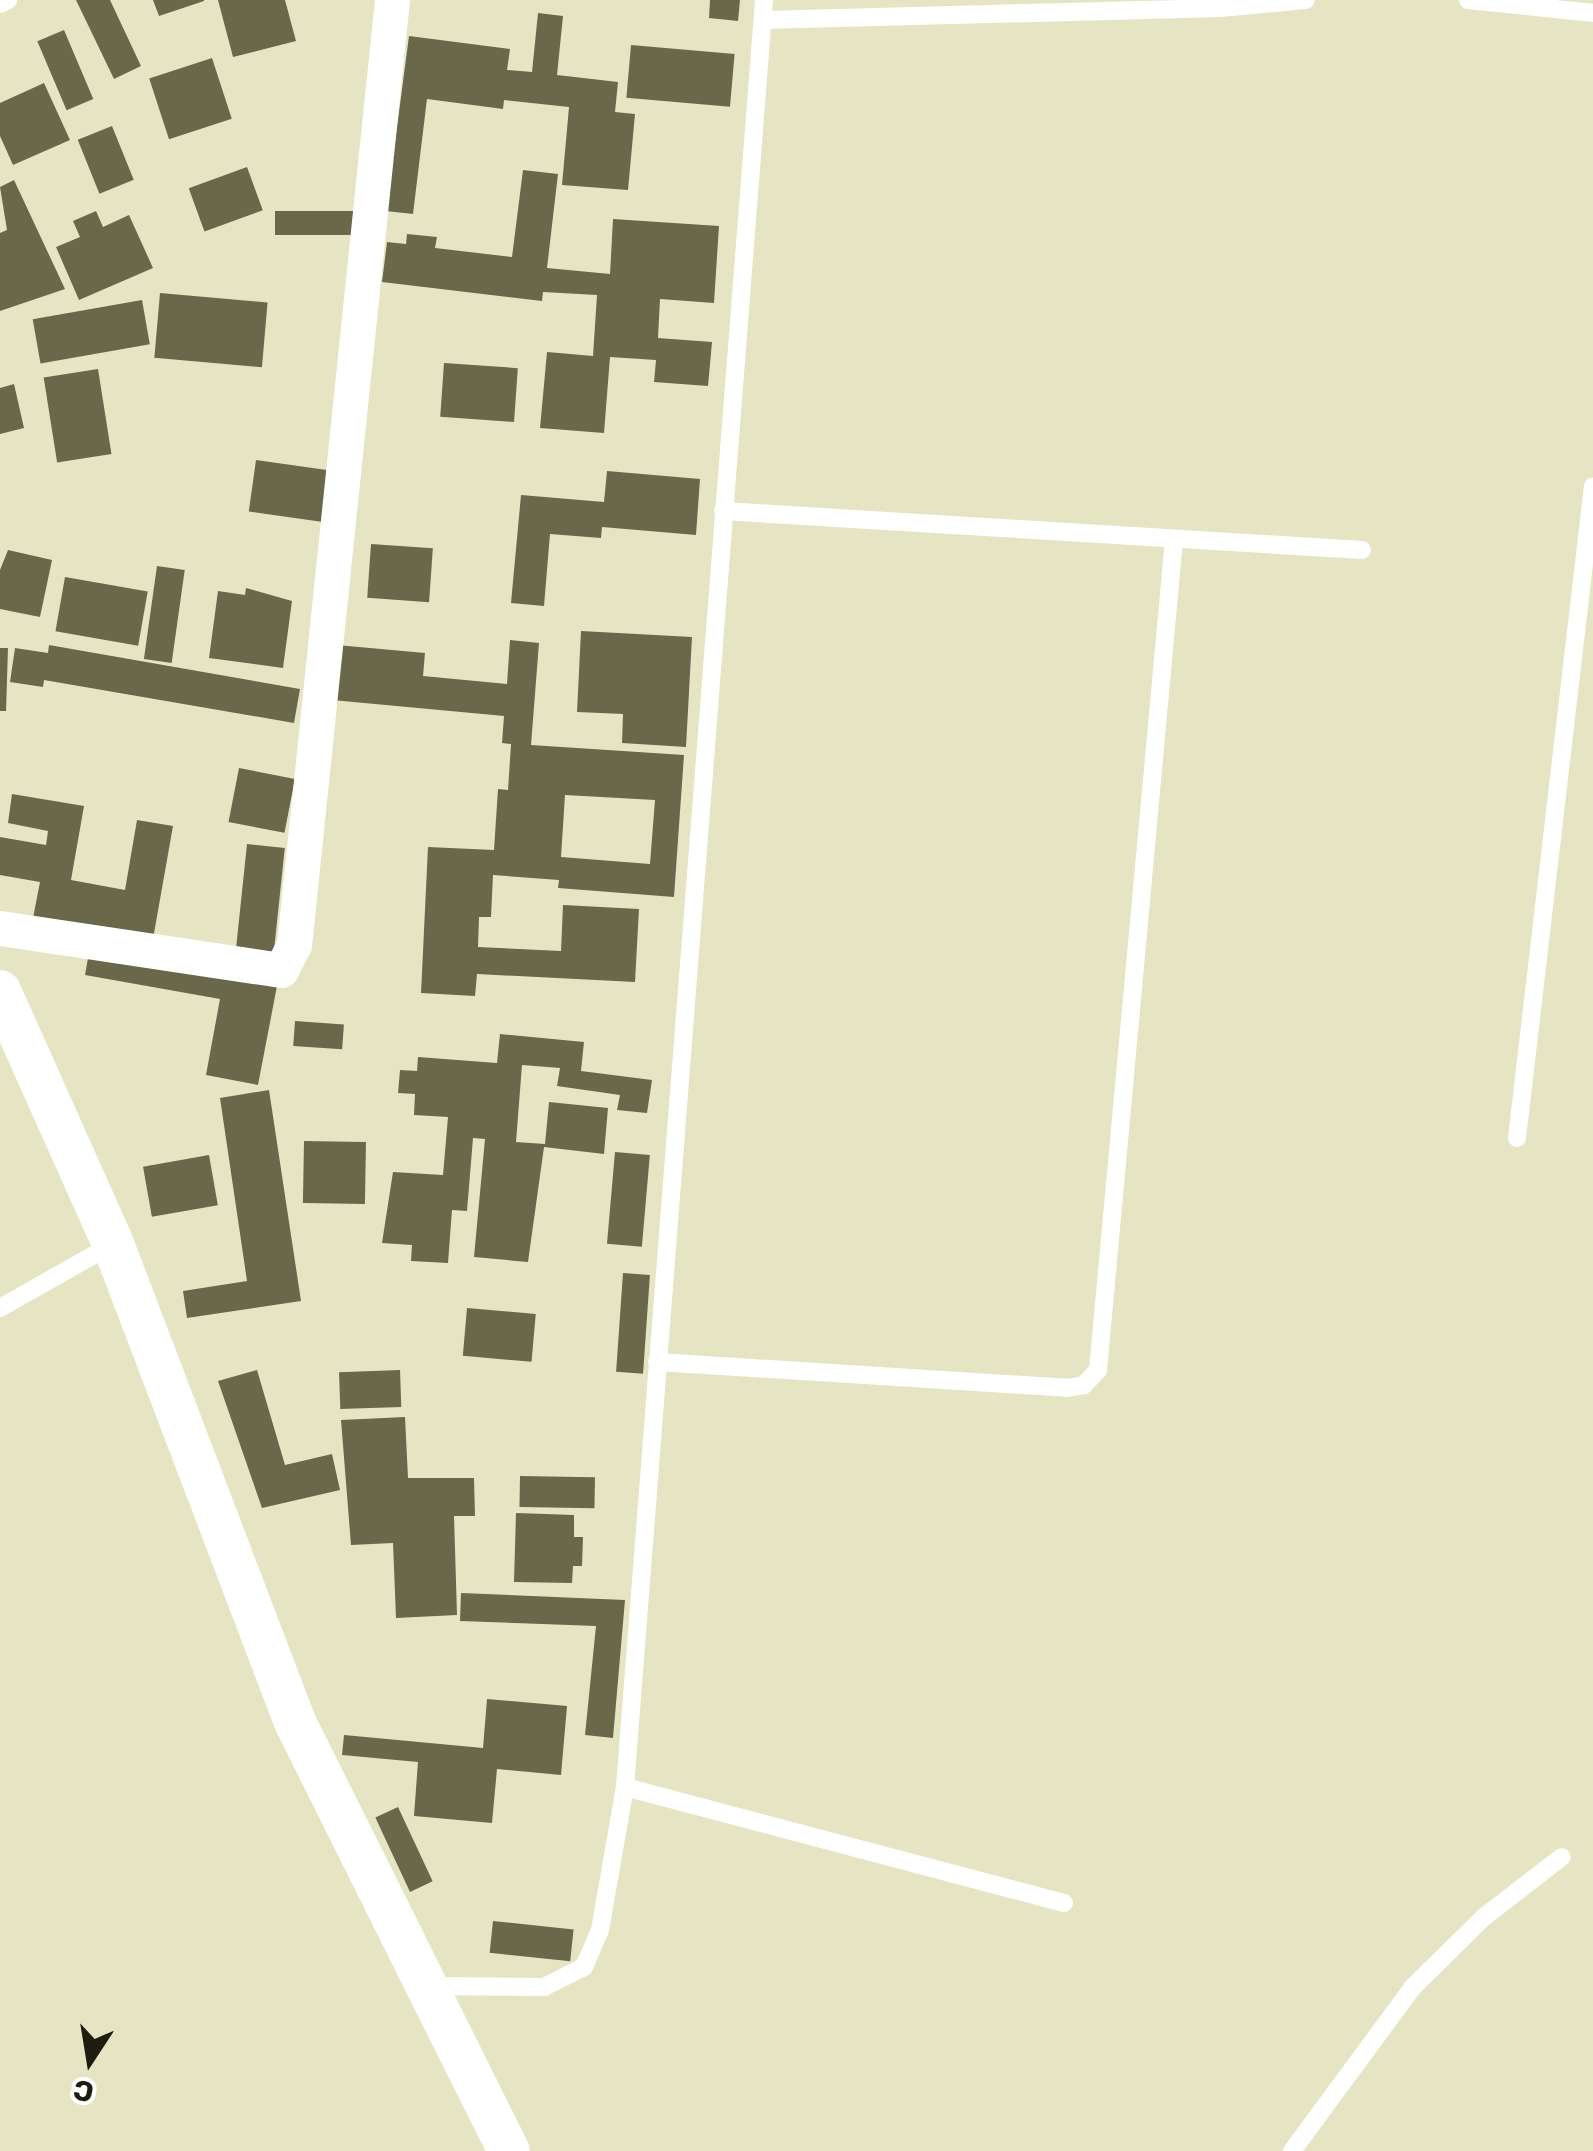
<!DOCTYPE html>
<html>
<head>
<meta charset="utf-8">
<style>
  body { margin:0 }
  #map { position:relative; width:1593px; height:2151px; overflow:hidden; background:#e6e5c3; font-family:Rubik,sans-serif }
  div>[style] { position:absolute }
  .building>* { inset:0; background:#69684a; transform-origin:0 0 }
  .service>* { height:18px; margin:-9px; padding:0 9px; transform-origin:9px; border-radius:9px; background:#fff }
  .minor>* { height:35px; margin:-17.5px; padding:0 17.5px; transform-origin:17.5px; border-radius:17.5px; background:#fff }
  .tertiary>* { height:42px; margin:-21px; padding:0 21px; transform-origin:21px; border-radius:21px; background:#fff }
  span { translate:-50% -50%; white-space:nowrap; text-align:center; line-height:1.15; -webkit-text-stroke:8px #fff; paint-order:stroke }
  .north { position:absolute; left:40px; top:2011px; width:100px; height:100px; -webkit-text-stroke:8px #fff; paint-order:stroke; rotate:192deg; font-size:28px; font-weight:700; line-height:40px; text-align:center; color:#1c1c0f }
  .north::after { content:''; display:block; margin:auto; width:35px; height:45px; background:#1c1c0f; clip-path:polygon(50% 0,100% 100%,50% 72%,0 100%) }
</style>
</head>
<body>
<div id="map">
  <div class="building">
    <div style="clip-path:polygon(76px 0,110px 0,141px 66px,114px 79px)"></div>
    <div style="clip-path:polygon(153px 0,204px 0,204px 1px,159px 16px)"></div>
    <div style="clip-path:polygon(218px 0,285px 0,296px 41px,233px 57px)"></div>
    <div style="clip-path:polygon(710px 0,740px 0,738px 21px,709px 18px)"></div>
    <div style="clip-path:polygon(538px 13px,563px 16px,557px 75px,618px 82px,615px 112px,635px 114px,628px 190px,562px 185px,569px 107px,504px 100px,503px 109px,427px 99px,413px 214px,386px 211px,409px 36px,510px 49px,507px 70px,532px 72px)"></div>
    <div style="left:64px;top:30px;width:75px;height:29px;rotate:67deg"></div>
    <div style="left:631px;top:45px;width:104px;height:53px;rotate:5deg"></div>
    <div style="left:212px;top:58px;width:64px;height:66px;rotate:72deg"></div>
    <div style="clip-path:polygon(44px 83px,70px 140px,13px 165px,0 136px,0 103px)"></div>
    <div style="left:112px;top:126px;width:58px;height:37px;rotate:68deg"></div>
    <div style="left:247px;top:167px;width:46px;height:62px;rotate:70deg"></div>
    <div style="clip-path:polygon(523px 170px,558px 174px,547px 268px,610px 274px,613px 219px,719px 226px,714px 303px,660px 299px,658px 338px,712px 342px,708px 386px,654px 382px,656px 360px,610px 357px,604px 433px,540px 428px,547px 352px,593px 356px,597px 295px,543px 292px,542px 301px,382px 282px,387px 242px,406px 244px,407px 234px,437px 237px,435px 248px,512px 257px)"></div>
    <div style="clip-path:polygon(14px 180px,65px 289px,0 311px,0 233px,7px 230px,0 187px)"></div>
    <div style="clip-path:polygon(96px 211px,103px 227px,129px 215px,153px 268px,79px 300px,56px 247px,80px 237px,73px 221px)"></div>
    <div style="left:275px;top:211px;width:79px;height:24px"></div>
    <div style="left:160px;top:293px;width:108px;height:65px;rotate:5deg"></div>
    <div style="left:142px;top:300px;width:45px;height:111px;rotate:80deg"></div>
    <div style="left:444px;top:363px;width:74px;height:54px;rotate:4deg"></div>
    <div style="left:98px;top:369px;width:86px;height:55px;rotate:81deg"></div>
    <div style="clip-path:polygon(14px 384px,24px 428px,0 434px,0 388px)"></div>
    <div style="left:256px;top:460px;width:75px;height:52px;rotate:8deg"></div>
    <div style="clip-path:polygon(607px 471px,700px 479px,696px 535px,602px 527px,601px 538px,550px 534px,544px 606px,511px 603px,521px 495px,604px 502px)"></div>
    <div style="left:371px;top:544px;width:62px;height:54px;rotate:4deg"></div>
    <div style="clip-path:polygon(8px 550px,52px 560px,40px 617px,0 609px,0 570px)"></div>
    <div style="left:157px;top:566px;width:28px;height:94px;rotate:8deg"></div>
    <div style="left:65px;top:577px;width:84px;height:55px;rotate:10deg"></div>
    <div style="clip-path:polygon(246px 588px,292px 601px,283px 668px,209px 658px,218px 591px,245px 595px)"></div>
    <div style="clip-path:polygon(581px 631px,692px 637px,686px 747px,622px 743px,623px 714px,577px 712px)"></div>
    <div style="clip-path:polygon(evenodd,510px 640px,539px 643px,531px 745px,684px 755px,674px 897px,558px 888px,559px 880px,493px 875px,491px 917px,479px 917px,478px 947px,561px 951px,563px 905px,639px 909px,635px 982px,477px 974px,475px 996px,421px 993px,428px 847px,494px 850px,498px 789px,508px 790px,511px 744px,502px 743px,504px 716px,332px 700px,337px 645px,425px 653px,423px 676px,507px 684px,510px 640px,565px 795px,655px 800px,650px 864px,561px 857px,565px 795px)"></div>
    <div style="clip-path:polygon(49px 645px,300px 689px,294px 723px,44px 680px,43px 687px,10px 682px,15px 648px,48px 653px)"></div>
    <div style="clip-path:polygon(0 648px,8px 648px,6px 711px,0 711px)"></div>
    <div style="left:239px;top:768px;width:57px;height:55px;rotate:11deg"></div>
    <div style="clip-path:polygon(12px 794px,84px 806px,71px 880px,125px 890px,137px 820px,173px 826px,153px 939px,33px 918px,40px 882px,0 875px,0 837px,46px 845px,48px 831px,8px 823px)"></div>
    <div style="left:247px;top:844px;width:38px;height:108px;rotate:6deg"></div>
    <div style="clip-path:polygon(89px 952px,277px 986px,258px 1085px,206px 1075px,220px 999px,85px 975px)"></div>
    <div style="left:295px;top:1021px;width:49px;height:25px;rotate:4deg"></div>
    <div style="clip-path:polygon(500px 1034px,584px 1042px,581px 1071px,652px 1080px,647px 1113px,617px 1110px,620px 1095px,557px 1086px,560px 1068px,522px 1065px,516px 1142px,545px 1144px,549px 1102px,608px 1108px,604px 1154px,544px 1147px,528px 1262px,474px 1257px,485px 1139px,473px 1138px,467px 1211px,452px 1210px,448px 1263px,411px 1261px,412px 1245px,382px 1243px,393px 1172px,443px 1175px,448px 1117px,414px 1115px,415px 1094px,398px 1093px,400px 1070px,417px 1071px,418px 1057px,497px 1063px)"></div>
    <div style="clip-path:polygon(269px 1090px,301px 1301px,187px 1318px,183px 1291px,247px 1281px,220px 1098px)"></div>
    <div style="left:304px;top:1141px;width:62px;height:62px;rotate:1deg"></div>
    <div style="left:615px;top:1152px;width:35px;height:92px;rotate:5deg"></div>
    <div style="left:209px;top:1155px;width:51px;height:67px;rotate:80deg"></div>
    <div style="left:623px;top:1273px;width:27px;height:99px;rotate:4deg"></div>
    <div style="left:467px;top:1308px;width:69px;height:48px;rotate:5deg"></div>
    <div style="clip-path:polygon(257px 1370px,285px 1465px,332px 1454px,340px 1490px,262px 1508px,218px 1381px)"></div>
    <div style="left:400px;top:1370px;width:37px;height:61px;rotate:88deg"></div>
    <div style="clip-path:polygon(405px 1417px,408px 1478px,474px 1478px,475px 1516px,454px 1516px,457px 1615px,396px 1618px,393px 1543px,351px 1545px,341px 1420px)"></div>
    <div style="left:520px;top:1476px;width:75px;height:31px;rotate:1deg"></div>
    <div style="clip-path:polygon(516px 1513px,574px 1515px,574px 1537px,583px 1537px,582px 1566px,573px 1566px,572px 1583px,514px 1582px)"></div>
    <div style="clip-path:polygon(461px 1593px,625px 1600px,613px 1738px,585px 1735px,596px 1626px,460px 1621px)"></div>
    <div style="clip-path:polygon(487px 1699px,567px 1706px,561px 1775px,497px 1769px,492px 1823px,414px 1816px,418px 1762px,342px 1755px,344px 1735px,483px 1748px)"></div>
    <div style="left:398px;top:1807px;width:82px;height:25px;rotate:65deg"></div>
    <div style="left:493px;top:1921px;width:81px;height:32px;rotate:6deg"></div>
  </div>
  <div class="service">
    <div style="left:1468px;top:0;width:126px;rotate:5.9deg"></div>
    <div style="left:0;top:4px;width:9px;rotate:-27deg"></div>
    <div style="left:763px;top:20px;width:457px;rotate:-1.5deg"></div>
    <div style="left:1220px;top:8px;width:86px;rotate:-5.3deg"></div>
    <div style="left:723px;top:511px;width:640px;rotate:3.49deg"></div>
    <div style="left:1517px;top:1138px;width:656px;rotate:-83.35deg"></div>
    <div style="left:0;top:1308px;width:130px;rotate:-29.5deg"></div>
    <div style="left:657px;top:1362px;width:411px;rotate:3.6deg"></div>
    <div style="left:1067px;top:1388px;width:17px;rotate:-10deg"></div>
    <div style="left:1084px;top:1385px;width:21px;rotate:-47deg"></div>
    <div style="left:1098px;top:1370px;width:834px;rotate:-84.77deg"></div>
    <div style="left:625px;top:1787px;width:454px;rotate:14.8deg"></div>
    <div style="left:427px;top:1986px;width:117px;rotate:0.5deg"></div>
    <div style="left:544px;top:1987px;width:45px;rotate:-26.6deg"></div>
    <div style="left:584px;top:1967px;width:40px;rotate:-66.6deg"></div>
    <div style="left:600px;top:1930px;width:145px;rotate:-80.1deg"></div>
    <div style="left:625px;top:1787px;width:1792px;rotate:-85.55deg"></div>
    <div style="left:1292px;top:2151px;width:202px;rotate:-53.6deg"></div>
    <div style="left:1412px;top:1988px;width:101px;rotate:-44.6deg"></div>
    <div style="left:1484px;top:1917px;width:98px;rotate:-37.6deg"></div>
  </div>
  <div class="minor">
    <div style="left:0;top:928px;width:284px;rotate:8.5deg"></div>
    <div style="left:281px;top:970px;width:28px;rotate:-63deg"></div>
    <div style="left:294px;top:945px;width:950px;rotate:-84.08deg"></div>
  </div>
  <div class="tertiary">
    <div style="left:0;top:991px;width:277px;rotate:65.9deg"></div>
    <div style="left:113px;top:1244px;width:511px;rotate:69.16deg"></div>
    <div style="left:295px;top:1722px;width:479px;rotate:63.5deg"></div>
  </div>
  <div class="north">С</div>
</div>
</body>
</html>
